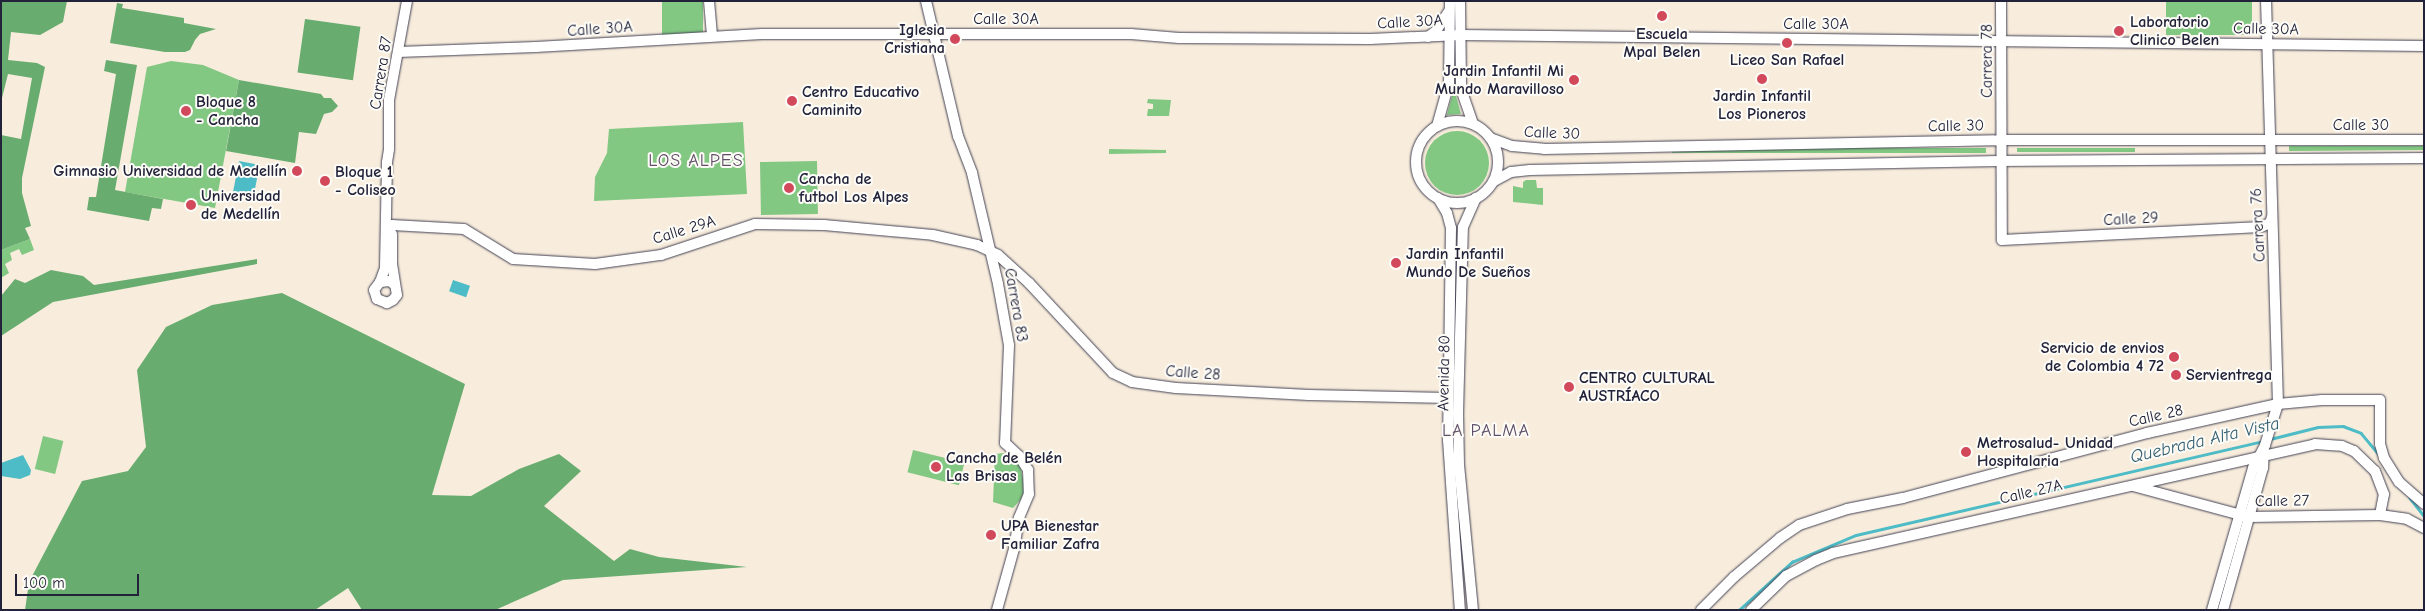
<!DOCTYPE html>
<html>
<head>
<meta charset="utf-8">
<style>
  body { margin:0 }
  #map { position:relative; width:2425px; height:611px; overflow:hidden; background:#f8eddd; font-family:"Comic Neue",sans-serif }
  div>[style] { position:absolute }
  .green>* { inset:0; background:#82c782; transform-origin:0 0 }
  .round { border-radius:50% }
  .forest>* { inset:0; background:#69ac70; transform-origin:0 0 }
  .water>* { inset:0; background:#4ebcc6; transform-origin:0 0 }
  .stream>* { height:2.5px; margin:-1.25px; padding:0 1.25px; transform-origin:1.25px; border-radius:1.25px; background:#4ebcc6 }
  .roads { filter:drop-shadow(0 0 1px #424053) drop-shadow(0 0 1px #424053) }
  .secondary>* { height:10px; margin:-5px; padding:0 5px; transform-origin:5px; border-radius:5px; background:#fff }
  .primary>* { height:10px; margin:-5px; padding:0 5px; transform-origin:5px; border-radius:5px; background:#fff }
  .primary>.ring { margin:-5px; padding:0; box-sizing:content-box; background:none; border:10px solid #fff; border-radius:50% }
  .dots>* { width:14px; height:14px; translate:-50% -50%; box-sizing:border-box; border:2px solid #fdfcf7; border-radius:50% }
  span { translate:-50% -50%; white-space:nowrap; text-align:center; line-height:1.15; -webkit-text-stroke:4px #fdfcf7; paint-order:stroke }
  .street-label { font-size:16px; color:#22223b }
  .poi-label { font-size:16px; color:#22223b; font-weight:700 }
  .left { translate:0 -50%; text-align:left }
  .right { translate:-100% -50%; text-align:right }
  .neighbourhood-label { font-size:18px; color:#5e4e67; letter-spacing:1px }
  .water-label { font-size:18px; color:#346073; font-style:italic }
  .frame { position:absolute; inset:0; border:2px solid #22223b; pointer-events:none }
  .scale { position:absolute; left:15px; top:574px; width:124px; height:22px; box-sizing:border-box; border:2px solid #22223b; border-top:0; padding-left:6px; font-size:15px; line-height:18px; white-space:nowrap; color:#22223b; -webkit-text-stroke:4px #fdfcf7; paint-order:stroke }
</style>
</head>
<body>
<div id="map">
  <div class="green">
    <div style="left:662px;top:1px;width:41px;height:36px"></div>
    <div style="left:2166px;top:1px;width:86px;height:34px"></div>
    <div style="clip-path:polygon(171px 61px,203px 65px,239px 80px,215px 208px,125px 192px,147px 67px)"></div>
    <div style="clip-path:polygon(1452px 96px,1456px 96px,1461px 114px,1447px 115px)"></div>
    <div style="clip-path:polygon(1148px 99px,1171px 100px,1169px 116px,1147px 116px,1148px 109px,1153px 109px,1153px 104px,1147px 103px)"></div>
    <div style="clip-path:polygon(743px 122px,747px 194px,594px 201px,595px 177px,607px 153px,609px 129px)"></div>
    <div class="round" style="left:1425px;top:131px;width:64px;height:64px"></div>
    <div style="clip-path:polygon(2289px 146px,2424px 146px,2424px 150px,2289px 151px)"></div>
    <div style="left:1986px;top:148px;width:5px;height:314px;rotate:90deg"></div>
    <div style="left:2135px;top:148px;width:4px;height:118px;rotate:90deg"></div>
    <div style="clip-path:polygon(1109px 149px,1166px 150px,1166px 153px,1109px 154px)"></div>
    <div style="left:817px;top:161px;width:53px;height:57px;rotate:89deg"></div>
    <div style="clip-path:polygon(1526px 180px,1536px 180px,1537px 188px,1543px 188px,1543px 205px,1513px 202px,1513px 186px,1523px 188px,1523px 182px)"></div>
    <div style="clip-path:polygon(30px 239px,34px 250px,22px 255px,19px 249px,10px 253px,12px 260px,5px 264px,9px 273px,1px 278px,1px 250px)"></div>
    <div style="left:43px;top:436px;width:21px;height:34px;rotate:14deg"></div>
    <div style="left:913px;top:450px;width:53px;height:23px;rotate:14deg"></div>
    <div style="clip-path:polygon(1004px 453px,1020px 465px,1025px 488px,1021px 499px,1013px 508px,993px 502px,995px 454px)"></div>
  </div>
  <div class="forest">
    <div style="clip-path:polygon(1px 1px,67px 1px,63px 22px,40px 35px,11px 32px,8px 60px,37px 63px,45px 67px,22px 178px,22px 193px,31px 226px,25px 228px,30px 239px,1px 250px,1px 135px,21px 139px,32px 78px,8px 74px,1px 102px)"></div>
    <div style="clip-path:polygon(117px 3px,123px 4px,122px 8px,184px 18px,184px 23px,216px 29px,200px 34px,195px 40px,190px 50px,185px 52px,165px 52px,110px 43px)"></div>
    <div style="left:305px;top:19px;width:56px;height:54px;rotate:8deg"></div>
    <div style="clip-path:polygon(106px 60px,137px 65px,115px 190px,163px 199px,161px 209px,152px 208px,149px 221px,87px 210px,89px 197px,96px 197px,116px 74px,104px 71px)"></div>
    <div style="clip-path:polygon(239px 80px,321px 94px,324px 98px,331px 98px,338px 106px,332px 112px,324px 114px,316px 134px,299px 132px,295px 163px,226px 151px)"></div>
    <div style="clip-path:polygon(257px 259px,257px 264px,53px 302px,1px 336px,1px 296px,15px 279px,25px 283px,51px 270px,83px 276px,94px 285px)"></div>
    <div style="clip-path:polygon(282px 293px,465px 384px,432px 495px,471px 496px,519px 469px,559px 454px,581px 471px,544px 506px,614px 561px,630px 549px,659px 557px,747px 567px,563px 580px,495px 610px,362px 610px,348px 588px,315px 610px,25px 610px,29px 582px,82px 481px,128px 471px,146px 447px,137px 370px,166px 327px,212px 305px)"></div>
  </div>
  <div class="water">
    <div style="left:239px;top:161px;width:21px;height:33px;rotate:11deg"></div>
    <div style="left:453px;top:280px;width:18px;height:12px;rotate:19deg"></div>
    <div style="clip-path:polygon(23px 455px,31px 470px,30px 475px,20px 479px,1px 476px,1px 463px)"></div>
  </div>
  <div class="stream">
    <div style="left:2270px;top:439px;width:49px;rotate:-14deg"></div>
    <div style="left:2318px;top:427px;width:25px;rotate:-2deg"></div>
    <div style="left:2343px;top:426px;width:19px;rotate:21deg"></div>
    <div style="left:2361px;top:433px;width:26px;rotate:50deg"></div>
    <div style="left:2410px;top:498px;width:23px;rotate:52deg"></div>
    <div style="left:1739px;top:610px;width:72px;rotate:-42.2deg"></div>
    <div style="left:1792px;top:562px;width:69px;rotate:-22.9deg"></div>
    <div style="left:1856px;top:535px;width:418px;rotate:-13deg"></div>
  </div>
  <div class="roads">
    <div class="secondary">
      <div style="left:709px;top:1px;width:35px;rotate:85deg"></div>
      <div style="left:926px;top:1px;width:139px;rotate:76.7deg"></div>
      <div style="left:958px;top:136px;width:40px;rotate:69deg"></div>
      <div style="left:972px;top:173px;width:114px;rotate:76.8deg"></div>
      <div style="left:998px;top:284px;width:62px;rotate:79.8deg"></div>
      <div style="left:1009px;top:345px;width:98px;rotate:92.3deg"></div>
      <div style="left:1005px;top:443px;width:19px;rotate:43deg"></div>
      <div style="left:1019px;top:456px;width:17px;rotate:57deg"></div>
      <div style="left:1028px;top:470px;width:24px;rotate:88deg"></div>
      <div style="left:1029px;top:494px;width:26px;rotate:113deg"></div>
      <div style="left:1019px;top:518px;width:31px;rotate:99deg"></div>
      <div style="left:1014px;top:549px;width:63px;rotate:105.6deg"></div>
      <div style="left:2001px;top:1px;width:239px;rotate:89.8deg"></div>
      <div style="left:2002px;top:240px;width:259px;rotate:-2.9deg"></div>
      <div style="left:2261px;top:227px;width:10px;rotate:-24deg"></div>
      <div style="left:2270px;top:223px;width:6px;rotate:-72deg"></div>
      <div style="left:398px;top:52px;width:138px;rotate:-2.1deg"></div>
      <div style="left:536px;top:47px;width:226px;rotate:-3.3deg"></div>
      <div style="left:762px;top:34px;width:369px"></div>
      <div style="left:1131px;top:34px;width:48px;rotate:4.8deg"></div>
      <div style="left:1179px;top:38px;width:191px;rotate:0.3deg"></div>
      <div style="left:1370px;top:39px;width:90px;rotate:-2.5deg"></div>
      <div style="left:1460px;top:35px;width:964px;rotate:0.65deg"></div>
      <div style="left:1490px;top:138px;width:23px;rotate:20deg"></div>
      <div style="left:1512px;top:146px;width:32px;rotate:5deg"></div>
      <div style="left:1544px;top:149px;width:458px;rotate:-1.1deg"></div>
      <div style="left:2002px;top:140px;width:422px"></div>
      <div style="left:1494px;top:181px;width:19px;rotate:-28deg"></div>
      <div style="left:1511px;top:172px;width:19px;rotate:-6deg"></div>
      <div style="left:1530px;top:170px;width:472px;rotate:-1.1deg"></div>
      <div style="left:2002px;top:161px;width:422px;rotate:-0.4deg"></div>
      <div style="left:392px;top:225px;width:72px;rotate:3.2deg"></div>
      <div style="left:464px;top:229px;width:57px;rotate:31.5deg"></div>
      <div style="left:513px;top:259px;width:82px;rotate:3.5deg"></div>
      <div style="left:595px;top:264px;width:67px;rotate:-7.8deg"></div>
      <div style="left:661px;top:255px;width:99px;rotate:-18.3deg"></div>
      <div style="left:755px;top:224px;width:69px;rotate:0.8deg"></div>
      <div style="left:824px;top:225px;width:109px;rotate:5.2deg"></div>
      <div style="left:933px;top:235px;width:45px;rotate:12.8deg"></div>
      <div style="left:977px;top:245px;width:23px;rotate:25deg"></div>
      <div style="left:998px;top:255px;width:42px;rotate:42.1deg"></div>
      <div style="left:1029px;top:283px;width:123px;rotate:47deg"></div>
      <div style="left:1113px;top:373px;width:21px;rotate:25deg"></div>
      <div style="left:1132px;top:382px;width:44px;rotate:7.8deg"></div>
      <div style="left:1176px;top:388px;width:133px;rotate:3deg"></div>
      <div style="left:1309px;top:395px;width:139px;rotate:1.2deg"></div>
      <div style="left:392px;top:234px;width:30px;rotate:90deg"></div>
      <div style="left:392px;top:264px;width:31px;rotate:81deg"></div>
      <div style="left:397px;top:295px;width:6px;rotate:129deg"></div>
      <div style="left:393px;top:300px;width:7px;rotate:153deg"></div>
      <div style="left:387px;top:303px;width:11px;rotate:-158deg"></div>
      <div style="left:377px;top:299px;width:9px;rotate:-108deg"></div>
      <div style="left:374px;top:290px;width:10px;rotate:-53deg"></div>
      <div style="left:380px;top:282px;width:10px;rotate:-6deg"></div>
      <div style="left:390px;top:281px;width:6px;rotate:39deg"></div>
      <div style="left:380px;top:282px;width:15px;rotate:-70deg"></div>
      <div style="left:385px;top:268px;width:106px;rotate:-88.9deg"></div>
      <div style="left:387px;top:162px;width:13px;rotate:-81deg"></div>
      <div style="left:389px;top:149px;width:49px;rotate:-90deg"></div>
      <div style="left:389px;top:100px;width:101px;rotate:-79.7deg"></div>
      <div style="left:2133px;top:486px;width:120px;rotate:15deg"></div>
      <div style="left:2249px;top:517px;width:131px;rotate:-0.9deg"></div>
      <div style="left:2380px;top:515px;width:27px;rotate:8deg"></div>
      <div style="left:2407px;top:519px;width:19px;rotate:28deg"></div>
      <div style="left:1701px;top:610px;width:47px;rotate:-45deg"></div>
      <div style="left:1734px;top:577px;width:60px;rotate:-40.3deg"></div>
      <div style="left:1780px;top:538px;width:23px;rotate:-34deg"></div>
      <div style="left:1799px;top:525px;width:51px;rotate:-18.4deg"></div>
      <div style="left:1847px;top:509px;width:57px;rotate:-11.1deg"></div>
      <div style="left:1903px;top:498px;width:253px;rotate:-14.9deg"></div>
      <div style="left:2147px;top:433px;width:134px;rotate:-12.5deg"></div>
      <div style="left:2278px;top:404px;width:44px;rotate:-5.2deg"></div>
      <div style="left:2322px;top:400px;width:58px"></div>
      <div style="left:2380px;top:400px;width:44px;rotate:90deg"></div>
      <div style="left:2380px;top:444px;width:15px;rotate:74deg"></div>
      <div style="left:2384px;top:458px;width:28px;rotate:58deg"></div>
      <div style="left:2399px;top:482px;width:33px;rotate:41deg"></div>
      <div style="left:1751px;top:610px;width:49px;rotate:-44.2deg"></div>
      <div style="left:1786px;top:576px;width:34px;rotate:-28deg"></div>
      <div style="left:1816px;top:560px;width:18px;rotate:-22deg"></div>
      <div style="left:1833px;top:553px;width:494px;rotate:-12.7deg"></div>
      <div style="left:2315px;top:444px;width:27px;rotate:4deg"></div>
      <div style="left:2342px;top:446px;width:13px;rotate:23deg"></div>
      <div style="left:2354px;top:451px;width:29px;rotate:44deg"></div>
      <div style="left:2375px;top:471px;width:25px;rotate:69deg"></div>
      <div style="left:2384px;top:494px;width:21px;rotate:101deg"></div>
      <div style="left:2212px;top:610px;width:148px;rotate:-73.9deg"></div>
      <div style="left:2253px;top:468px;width:26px;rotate:-62deg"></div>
      <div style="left:2265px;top:445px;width:43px;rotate:-72.4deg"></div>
      <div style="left:2278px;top:404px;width:403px;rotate:-91.7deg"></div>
      <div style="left:2223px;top:610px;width:148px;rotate:-74.3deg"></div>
      <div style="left:2263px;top:468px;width:17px;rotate:-87deg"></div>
    </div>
    <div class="primary">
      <div style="left:1460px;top:1px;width:88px;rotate:89.3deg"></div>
      <div style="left:1461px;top:89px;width:37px;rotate:71deg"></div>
      <div style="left:1428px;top:37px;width:10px;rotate:-37deg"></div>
      <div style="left:1436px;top:31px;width:24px;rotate:-57deg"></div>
      <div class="ring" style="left:1416px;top:121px;width:72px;height:72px"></div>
      <div style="left:1437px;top:126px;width:45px;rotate:-74.4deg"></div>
      <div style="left:1449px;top:83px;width:82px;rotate:-89.3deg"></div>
      <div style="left:1438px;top:198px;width:17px;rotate:59deg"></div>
      <div style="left:1447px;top:213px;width:16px;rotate:75deg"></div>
      <div style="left:1451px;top:228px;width:212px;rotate:90.8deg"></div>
      <div style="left:1448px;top:440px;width:170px;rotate:86deg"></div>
      <div style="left:1473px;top:610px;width:146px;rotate:-95.5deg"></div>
      <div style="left:1459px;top:465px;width:51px;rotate:-91.1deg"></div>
      <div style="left:1458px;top:414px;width:187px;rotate:-88.5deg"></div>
      <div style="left:1463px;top:227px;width:32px;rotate:-66deg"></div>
    </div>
  </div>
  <div class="dots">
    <div style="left:1662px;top:16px;background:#d1495b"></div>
    <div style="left:2119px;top:31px;background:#d1495b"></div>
    <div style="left:955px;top:39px;background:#d1495b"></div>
    <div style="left:1787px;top:43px;background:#d1495b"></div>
    <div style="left:1762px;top:79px;background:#d1495b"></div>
    <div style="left:1574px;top:80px;background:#d1495b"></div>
    <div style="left:792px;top:101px;background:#d1495b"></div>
    <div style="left:186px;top:111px;background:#d1495b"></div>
    <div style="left:297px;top:171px;background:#d1495b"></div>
    <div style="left:325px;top:181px;background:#d1495b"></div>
    <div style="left:789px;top:188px;background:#d1495b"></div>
    <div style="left:191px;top:205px;background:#d1495b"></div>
    <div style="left:1396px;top:263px;background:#d1495b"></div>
    <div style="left:2174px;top:357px;background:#d1495b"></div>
    <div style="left:2176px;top:375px;background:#d1495b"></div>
    <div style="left:1569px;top:387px;background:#d1495b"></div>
    <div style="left:1966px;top:452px;background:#d1495b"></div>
    <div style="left:936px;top:467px;background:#d1495b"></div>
    <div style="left:991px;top:535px;background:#d1495b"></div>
  </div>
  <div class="street-label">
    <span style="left:1006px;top:19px">Calle 30A</span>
    <span style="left:1410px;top:22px;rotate:-3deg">Calle 30A</span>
    <span style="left:1816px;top:24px">Calle 30A</span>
    <span style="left:600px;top:29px;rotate:-4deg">Calle 30A</span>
    <span style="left:2266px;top:29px;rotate:1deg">Calle 30A</span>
    <span style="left:1987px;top:61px;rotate:-90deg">Carrera 78</span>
    <span style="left:381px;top:73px;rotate:-81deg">Carrera 87</span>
    <span style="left:2361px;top:125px">Calle 30</span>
    <span style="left:1956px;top:126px;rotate:-1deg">Calle 30</span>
    <span style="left:1552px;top:133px;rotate:2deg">Calle 30</span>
    <span style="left:2131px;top:219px;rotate:-3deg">Calle 29</span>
    <span style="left:2258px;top:225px;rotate:-93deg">Carrera 76</span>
    <span style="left:684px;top:230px;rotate:-17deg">Calle 29A</span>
    <span style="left:1016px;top:305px;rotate:80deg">Carrera 83</span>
    <span style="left:1193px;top:373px;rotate:4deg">Calle 28</span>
    <span style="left:1444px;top:373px;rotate:-89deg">Avenida 80</span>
    <span style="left:2156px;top:416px;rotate:-13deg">Calle 28</span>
    <span style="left:2031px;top:492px;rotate:-13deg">Calle 27A</span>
    <span style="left:2282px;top:501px;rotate:-1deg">Calle 27</span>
  </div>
  <div class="poi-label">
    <span class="left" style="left:2130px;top:31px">Laboratorio<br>Clinico Belen</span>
    <span class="right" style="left:945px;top:39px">Iglesia<br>Cristiana</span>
    <span style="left:1662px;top:43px">Escuela<br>Mpal Belen</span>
    <span style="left:1787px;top:60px">Liceo San Rafael</span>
    <span class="right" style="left:1564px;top:80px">Jardin Infantil Mi<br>Mundo Maravilloso</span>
    <span class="left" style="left:802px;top:101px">Centro Educativo<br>Caminito</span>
    <span style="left:1762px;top:105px">Jardin Infantil<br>Los Pioneros</span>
    <span class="left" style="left:196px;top:111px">Bloque 8<br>- Cancha</span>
    <span class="right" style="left:287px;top:171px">Gimnasio Universidad de Medellín</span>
    <span class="left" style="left:335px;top:181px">Bloque 1<br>- Coliseo</span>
    <span class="left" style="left:799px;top:188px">Cancha de<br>futbol Los Alpes</span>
    <span class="left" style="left:201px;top:205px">Universidad<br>de Medellín</span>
    <span class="left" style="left:1406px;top:263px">Jardin Infantil<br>Mundo De Sueños</span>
    <span class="right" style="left:2164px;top:357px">Servicio de envios<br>de Colombia 4 72</span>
    <span class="left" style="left:2186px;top:375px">Servientrega</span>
    <span class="left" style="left:1579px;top:387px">CENTRO CULTURAL<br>AUSTRÍACO</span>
    <span class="left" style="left:1977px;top:452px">Metrosalud- Unidad<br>Hospitalaria</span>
    <span class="left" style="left:946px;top:467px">Cancha de Belén<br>Las Brisas</span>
    <span class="left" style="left:1001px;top:535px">UPA Bienestar<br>Familiar Zafra</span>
  </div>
  <div class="neighbourhood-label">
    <span style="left:696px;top:161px">LOS ALPES</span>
    <span style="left:1486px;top:431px">LA PALMA</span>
  </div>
  <div class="water-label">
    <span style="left:2205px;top:441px;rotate:-13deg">Quebrada Alta Vista</span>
  </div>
  <div class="frame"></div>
  <div class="scale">100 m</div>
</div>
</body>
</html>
